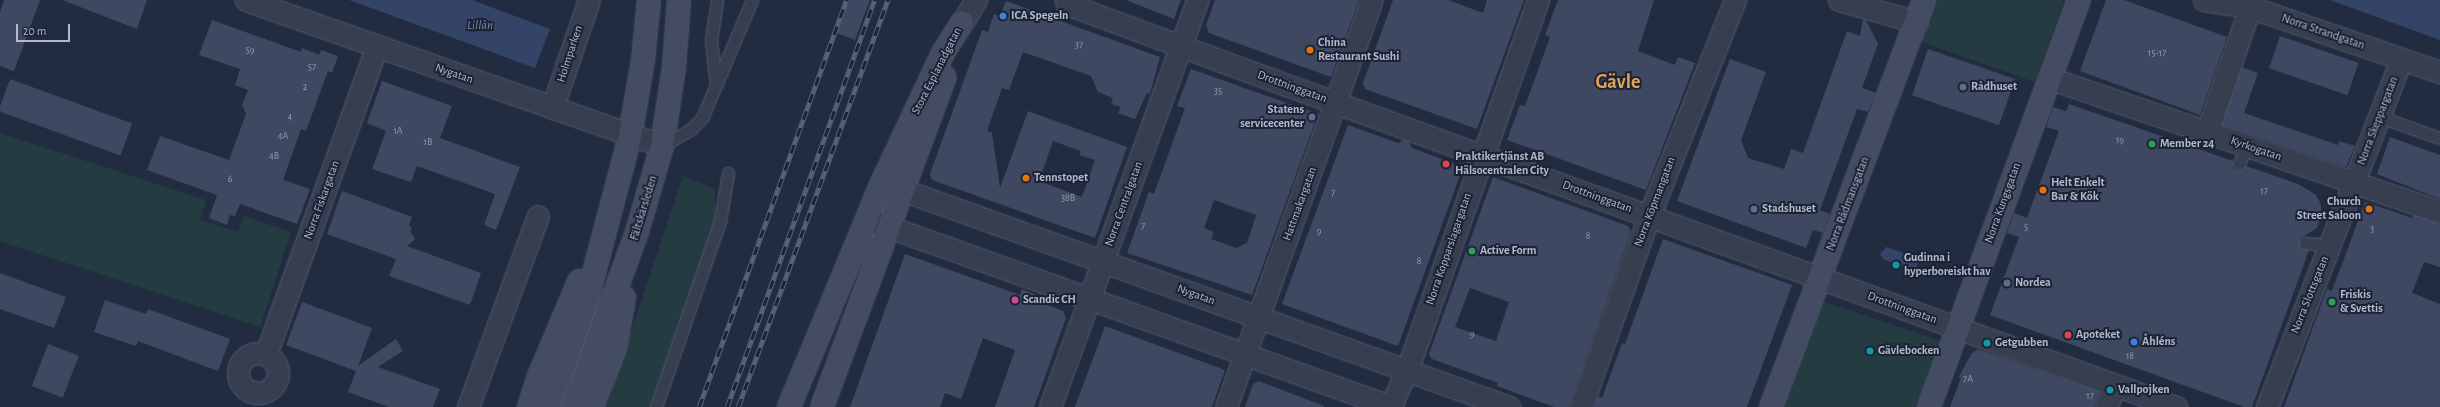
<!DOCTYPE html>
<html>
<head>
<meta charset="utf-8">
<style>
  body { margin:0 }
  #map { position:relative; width:2440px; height:407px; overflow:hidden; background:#222c41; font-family:"Alegreya Sans",sans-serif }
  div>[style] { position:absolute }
  .green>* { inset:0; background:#243b41 }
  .water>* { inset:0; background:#344469 }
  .building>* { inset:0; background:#3e4861; transform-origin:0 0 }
  .roads { filter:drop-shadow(0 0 1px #545c6e) drop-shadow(0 0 1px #545c6e) }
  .lane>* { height:11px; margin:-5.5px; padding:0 5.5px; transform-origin:5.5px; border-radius:5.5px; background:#363e50 }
  .street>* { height:21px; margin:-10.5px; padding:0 10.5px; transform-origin:10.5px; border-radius:10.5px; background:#363e50 }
  .street>.ring { margin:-10.5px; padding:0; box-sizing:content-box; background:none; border:21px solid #363e50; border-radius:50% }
  .secondary>* { height:22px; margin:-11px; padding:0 11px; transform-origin:11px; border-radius:11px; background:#444c64 }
  .rail>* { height:4.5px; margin-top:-2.25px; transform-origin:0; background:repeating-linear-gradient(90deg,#1b2335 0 9px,#586278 0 18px); box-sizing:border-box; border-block:1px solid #586278 }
  .dots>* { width:11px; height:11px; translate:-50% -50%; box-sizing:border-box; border:2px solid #1b2335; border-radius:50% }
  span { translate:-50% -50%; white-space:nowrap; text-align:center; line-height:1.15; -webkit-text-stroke:4px #1b2335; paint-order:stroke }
  .number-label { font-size:10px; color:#969db0 }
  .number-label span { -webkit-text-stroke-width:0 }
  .poi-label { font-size:12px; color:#b3b9cb; font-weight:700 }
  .left { translate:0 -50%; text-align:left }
  .right { translate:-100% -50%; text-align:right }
  .street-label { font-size:12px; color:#b3b9cb }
  .water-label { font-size:13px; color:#788bb5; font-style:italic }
  .town-label { font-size:20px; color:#dea25a; font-weight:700 }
  .scale { position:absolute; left:16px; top:24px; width:54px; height:18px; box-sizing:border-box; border:2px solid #b3b9cb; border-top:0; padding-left:5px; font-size:12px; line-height:14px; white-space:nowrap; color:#b3b9cb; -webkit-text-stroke:3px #1b2335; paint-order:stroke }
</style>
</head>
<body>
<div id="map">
  <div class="green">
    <div style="clip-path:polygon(1923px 0,2064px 0,2035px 82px,1910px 38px)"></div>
    <div style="clip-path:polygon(0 133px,206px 200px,200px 220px,238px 232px,244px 216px,291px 232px,260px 327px,0 241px)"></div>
    <div style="clip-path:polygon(683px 176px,715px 189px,715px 219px,650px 407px,606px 407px)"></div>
    <div style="clip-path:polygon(1821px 301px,1941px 341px,1916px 407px,1782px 407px)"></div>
  </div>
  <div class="water">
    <div style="clip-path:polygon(349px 0,472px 0,550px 29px,535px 68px)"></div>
    <div style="clip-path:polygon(2330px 0,2440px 0,2440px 40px)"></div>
    <div style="clip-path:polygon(1886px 247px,1916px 257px,1918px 261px,1917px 267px,1911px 270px,1883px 259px,1880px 254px)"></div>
  </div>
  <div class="building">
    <div style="clip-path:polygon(4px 0,40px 0,14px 71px,0 66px,0 12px)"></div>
    <div style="clip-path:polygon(62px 0,147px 0,137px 29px)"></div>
    <div style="clip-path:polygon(849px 0,870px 0,855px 40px,837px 33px)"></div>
    <div style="clip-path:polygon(1126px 0,1181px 0,1174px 19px)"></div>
    <div style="clip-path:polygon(1215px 0,1359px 0,1331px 77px,1209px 33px,1206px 25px)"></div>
    <div style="clip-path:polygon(1393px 0,1448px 0,1483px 13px,1487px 0,1524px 0,1477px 129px,1365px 89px,1363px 83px)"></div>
    <div style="clip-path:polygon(1558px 0,1654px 0,1638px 51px,1675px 65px,1678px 57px,1695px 63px,1646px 190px,1507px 140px,1520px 105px,1525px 106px,1550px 37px,1545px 35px)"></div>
    <div style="clip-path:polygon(2106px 0,2124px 0,2227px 37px,2200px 115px,2080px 71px)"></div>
    <div style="clip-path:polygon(evenodd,1006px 1px,1160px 57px,1150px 94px,1147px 93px,1135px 119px,1118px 113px,1121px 107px,1111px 104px,1113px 98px,1098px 92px,1091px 76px,1023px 52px,1009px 90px,1002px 88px,987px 131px,992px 133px,1000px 188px,1028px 111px,1127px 147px,1095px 238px,932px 180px,930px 174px,982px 30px,988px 32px,994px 14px,1000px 16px,1006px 1px,1053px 141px,1081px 151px,1079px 155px,1095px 160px,1082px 197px,1039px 181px,1053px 141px)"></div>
    <div style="clip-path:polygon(1863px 19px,1866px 20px,1878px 44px,1862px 88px,1876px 93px,1868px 112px,1857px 109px,1820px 210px,1830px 214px,1823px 233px,1813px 230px,1806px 248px,1677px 201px,1730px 59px,1766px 72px,1741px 140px,1748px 158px,1784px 169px,1791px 149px,1803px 153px,1847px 31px,1860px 36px)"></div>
    <div style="clip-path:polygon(212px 20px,301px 52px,302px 48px,319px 55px,321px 50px,338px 56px,332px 73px,328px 71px,306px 131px,301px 129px,283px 180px,310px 189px,297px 224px,240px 204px,235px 216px,230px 215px,227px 225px,209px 218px,217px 195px,147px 170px,160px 136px,229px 160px,246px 114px,242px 105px,248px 90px,235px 85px,240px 69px,199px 55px)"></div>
    <div style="left:2280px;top:36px;width:83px;height:34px;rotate:19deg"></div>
    <div style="left:1928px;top:49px;width:92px;height:49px;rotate:19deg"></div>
    <div style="clip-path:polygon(2242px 67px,2258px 73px,2244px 113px,2338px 145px,2339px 141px,2355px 146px,2346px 167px,2222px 125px)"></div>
    <div style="clip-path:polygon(evenodd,1191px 69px,1318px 114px,1252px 295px,1127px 253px,1149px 192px,1154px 194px,1185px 108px,1177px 106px,1191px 69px,1214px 200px,1256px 215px,1247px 243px,1236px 248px,1211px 239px,1214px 232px,1204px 228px,1214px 200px)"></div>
    <div style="left:10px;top:79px;width:130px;height:34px;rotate:20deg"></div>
    <div style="clip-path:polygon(382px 81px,452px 106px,440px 138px,520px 167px,496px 230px,484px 225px,495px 194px,417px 166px,411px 182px,372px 169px,386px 131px,367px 123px)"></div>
    <div style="clip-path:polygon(2069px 104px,2233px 161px,2233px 168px,2237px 171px,2243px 170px,2246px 166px,2298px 184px,2315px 194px,2320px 202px,2322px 214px,2317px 228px,2299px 239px,2301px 248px,2309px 250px,2252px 407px,2244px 407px,1990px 315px,2019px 237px,2007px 233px,2014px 213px,2027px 218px,2059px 131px,2046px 127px,2053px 107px,2066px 111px)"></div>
    <div style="clip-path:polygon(1348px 125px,1398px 143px,1404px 140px,1409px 142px,1412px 148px,1463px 167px,1398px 346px,1282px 304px)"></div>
    <div style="clip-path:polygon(2390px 137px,2440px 155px,2440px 199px,2377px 174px)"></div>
    <div style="clip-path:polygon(evenodd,1493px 177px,1628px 226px,1631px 231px,1569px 407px,1554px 407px,1497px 386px,1498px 383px,1432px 359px,1429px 354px,1493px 177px,1470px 288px,1509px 302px,1496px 341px,1455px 327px,1470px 288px)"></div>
    <div style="clip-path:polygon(342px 191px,412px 217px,409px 225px,412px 229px,410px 231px,415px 239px,407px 246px,481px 273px,470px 305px,389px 276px,396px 259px,327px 234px)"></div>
    <div style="clip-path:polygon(2365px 202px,2412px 218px,2413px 215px,2440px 224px,2440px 267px,2424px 262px,2412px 293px,2440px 304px,2440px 407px,2284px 407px,2327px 289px,2332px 291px)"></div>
    <div style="clip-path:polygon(1663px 239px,1792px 285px,1747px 407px,1594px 407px,1598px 396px,1602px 398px,1622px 343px,1625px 344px)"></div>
    <div style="clip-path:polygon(905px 254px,1020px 295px,1022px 289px,1036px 295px,1034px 300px,1063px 311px,1066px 318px,1034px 407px,995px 407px,1015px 350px,983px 338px,961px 399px,945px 393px,940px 407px,850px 407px)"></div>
    <div style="clip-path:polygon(0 273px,66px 297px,54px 328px,0 309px)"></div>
    <div style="clip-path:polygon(105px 300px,146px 314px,148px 309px,230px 339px,218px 371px,138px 341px,136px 346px,94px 332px)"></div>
    <div style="clip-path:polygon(302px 302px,372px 328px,358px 366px,396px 339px,403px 351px,378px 367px,440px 389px,433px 407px,389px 407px,348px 392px,356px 371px,286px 345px)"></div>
    <div style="clip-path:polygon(1105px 326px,1225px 370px,1212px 407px,1075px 407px)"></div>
    <div style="left:48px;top:344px;width:33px;height:45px;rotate:21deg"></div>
    <div style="clip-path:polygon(1978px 349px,2100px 392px,2095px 407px,1950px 407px,1961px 378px,1959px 377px,1971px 354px)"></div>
    <div style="clip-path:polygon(1259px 381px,1324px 406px,1324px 407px,1245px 407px,1253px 384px)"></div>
  </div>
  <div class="roads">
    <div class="lane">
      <div style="left:716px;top:84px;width:43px;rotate:-96.6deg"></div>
      <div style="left:711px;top:41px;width:41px;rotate:-81.7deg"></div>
      <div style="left:2380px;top:117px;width:64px;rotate:19.3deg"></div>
      <div style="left:662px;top:146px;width:34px;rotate:-30deg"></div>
      <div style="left:691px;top:129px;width:16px;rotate:-45deg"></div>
      <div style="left:702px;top:118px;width:128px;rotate:-67deg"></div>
      <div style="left:2239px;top:164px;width:21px;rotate:-67deg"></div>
      <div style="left:2305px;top:243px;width:25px;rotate:5deg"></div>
      <div style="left:656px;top:407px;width:197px;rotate:-71deg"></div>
      <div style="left:720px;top:221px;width:49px;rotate:-80.5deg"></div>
    </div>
    <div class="street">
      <div style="left:246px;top:0;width:441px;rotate:19.3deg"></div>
      <div style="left:1066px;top:0;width:4px;rotate:76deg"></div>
      <div style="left:1067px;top:4px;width:196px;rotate:20.3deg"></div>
      <div style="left:1251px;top:72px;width:984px;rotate:19.91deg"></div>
      <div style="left:1839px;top:0;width:81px;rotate:15.8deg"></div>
      <div style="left:2204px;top:0;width:47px;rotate:8.7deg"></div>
      <div style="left:2250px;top:7px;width:201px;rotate:18.9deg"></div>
      <div style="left:962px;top:23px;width:27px;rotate:-59deg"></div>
      <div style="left:2049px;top:78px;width:413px;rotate:18.9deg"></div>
      <div style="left:552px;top:108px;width:114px;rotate:-71.1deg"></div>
      <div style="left:2207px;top:132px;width:132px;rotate:-71deg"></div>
      <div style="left:886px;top:184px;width:662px;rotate:19.69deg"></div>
      <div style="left:867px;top:219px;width:558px;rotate:19.7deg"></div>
      <div class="ring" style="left:238px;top:353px;width:19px;height:19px"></div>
      <div style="left:266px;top:354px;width:327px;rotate:-70.2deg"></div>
      <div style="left:468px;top:407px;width:203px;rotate:-69.9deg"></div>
      <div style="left:1050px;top:407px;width:433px;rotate:-70.1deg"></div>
      <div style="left:1226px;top:407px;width:432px;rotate:-70.3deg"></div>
      <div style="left:1390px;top:407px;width:41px;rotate:-65.3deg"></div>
      <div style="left:1407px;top:370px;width:393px;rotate:-70.5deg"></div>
      <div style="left:1581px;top:407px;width:203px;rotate:-70.4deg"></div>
      <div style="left:1649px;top:216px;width:232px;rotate:-68.3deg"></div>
      <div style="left:2107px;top:407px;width:23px;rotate:-70deg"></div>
      <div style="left:2267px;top:407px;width:373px;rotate:-68.9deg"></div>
    </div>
    <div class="secondary">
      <div style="left:529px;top:407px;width:35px;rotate:-72deg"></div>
      <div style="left:540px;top:374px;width:101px;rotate:-67.2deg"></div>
      <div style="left:549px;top:407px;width:110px;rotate:-70.4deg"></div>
      <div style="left:586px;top:303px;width:173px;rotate:-75.2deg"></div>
      <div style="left:630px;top:136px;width:77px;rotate:-80.3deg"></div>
      <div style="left:643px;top:60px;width:60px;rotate:-84.3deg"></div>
      <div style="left:573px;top:407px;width:186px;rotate:-69.9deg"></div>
      <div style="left:637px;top:232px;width:90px;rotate:-73.8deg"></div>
      <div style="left:662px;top:146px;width:79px;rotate:-81.3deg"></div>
      <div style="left:674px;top:68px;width:68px;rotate:-85.8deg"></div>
      <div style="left:592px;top:407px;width:63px;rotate:-68.7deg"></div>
      <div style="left:615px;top:348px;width:51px;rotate:-79.8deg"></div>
      <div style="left:789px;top:407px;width:243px;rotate:-67.5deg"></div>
      <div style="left:882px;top:183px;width:144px;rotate:-64.9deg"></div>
      <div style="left:943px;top:53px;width:36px;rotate:-58deg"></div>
      <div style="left:822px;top:407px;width:352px;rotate:-69.6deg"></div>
      <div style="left:1771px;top:407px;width:435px;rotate:-69.4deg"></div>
      <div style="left:1929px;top:407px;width:434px;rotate:-69.8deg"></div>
    </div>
  </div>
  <div class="rail">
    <div style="left:699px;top:407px;width:433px;rotate:-70.1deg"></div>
    <div style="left:727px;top:407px;width:433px;rotate:-70.1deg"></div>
    <div style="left:738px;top:407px;width:434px;rotate:-69.8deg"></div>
  </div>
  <div class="dots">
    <div style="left:1003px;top:16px;background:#3f7fe0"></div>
    <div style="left:1310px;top:50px;background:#e8710a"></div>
    <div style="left:1963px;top:87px;background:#5c6f8a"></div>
    <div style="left:1312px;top:117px;background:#5c6f8a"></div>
    <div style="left:2152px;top:144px;background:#2e9e5b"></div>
    <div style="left:1446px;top:164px;background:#e0444e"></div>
    <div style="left:1026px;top:178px;background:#e8710a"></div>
    <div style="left:2043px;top:190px;background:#e8710a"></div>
    <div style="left:1754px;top:209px;background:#5c6f8a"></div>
    <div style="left:2369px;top:209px;background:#e8710a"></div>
    <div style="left:1472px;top:251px;background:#2e9e5b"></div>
    <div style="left:1896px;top:265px;background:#0f9aa8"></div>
    <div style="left:2007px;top:283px;background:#5c6f8a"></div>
    <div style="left:1015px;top:300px;background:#d1479c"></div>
    <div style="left:2332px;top:302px;background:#2e9e5b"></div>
    <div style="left:2068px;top:335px;background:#e0444e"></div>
    <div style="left:2134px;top:342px;background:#3f7fe0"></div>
    <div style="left:1987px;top:343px;background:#0f9aa8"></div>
    <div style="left:1870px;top:351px;background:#0f9aa8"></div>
    <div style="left:2110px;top:390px;background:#0f9aa8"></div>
  </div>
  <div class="number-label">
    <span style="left:1079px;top:46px">37</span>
    <span style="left:250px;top:51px">59</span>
    <span style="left:2157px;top:54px">15-17</span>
    <span style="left:312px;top:68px">57</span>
    <span style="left:305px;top:88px">2</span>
    <span style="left:1218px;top:92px">35</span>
    <span style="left:290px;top:118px">4</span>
    <span style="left:398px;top:132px">1A</span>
    <span style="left:283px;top:137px">4A</span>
    <span style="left:2120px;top:141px">19</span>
    <span style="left:428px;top:143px">1B</span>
    <span style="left:274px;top:157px">4B</span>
    <span style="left:230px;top:180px">6</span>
    <span style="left:2264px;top:192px">17</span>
    <span style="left:1333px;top:194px">7</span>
    <span style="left:1068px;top:199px">38B</span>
    <span style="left:1143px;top:227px">7</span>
    <span style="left:2026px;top:228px">5</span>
    <span style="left:2372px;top:230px">3</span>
    <span style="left:1319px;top:232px">9</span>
    <span style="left:1588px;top:237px">8</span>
    <span style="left:1419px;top:262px">8</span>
    <span style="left:1472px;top:335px">9</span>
    <span style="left:2130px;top:357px">18</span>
    <span style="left:1968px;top:380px">7A</span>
    <span style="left:2090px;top:397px">17</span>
  </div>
  <div class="poi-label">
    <span class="left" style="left:1011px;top:16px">ICA Spegeln</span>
    <span class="left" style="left:1318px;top:50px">China<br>Restaurant Sushi</span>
    <span class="left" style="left:1971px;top:87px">Rådhuset</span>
    <span class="right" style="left:1304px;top:117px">Statens<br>servicecenter</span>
    <span class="left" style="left:2160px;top:144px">Member 24</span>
    <span class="left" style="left:1455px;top:164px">Praktikertjänst AB<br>Hälsocentralen City</span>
    <span class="left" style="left:1034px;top:178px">Tennstopet</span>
    <span class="left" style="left:2051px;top:190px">Helt Enkelt<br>Bar &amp; Kök</span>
    <span class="right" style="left:2361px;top:209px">Church<br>Street Saloon</span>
    <span class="left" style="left:1762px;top:209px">Stadshuset</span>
    <span class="left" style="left:1480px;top:251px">Active Form</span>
    <span class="left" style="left:1904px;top:265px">Gudinna i<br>hyperboreiskt hav</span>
    <span class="left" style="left:2015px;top:283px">Nordea</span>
    <span class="left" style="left:2340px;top:302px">Friskis<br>&amp; Svettis</span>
    <span class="left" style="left:1023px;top:300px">Scandic CH</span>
    <span class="left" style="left:2076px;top:335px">Apoteket</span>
    <span class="left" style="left:2142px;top:342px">Åhléns</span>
    <span class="left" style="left:1995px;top:343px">Getgubben</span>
    <span class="left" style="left:1878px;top:351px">Gävlebocken</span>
    <span class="left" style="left:2118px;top:390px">Vallpojken</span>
  </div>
  <div class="street-label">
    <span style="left:2323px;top:32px;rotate:19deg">Norra Strandgatan</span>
    <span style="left:570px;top:54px;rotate:-72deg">Holmparken</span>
    <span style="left:937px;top:71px;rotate:-63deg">Stora Esplanadgatan</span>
    <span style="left:454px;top:74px;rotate:19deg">Nygatan</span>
    <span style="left:1292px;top:87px;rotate:20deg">Drottninggatan</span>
    <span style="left:2378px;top:121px;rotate:-69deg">Norra Skeppargatan</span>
    <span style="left:2256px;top:149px;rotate:19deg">Kyrkogatan</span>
    <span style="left:1597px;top:197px;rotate:20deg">Drottninggatan</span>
    <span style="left:322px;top:200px;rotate:-70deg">Norra Fiskargatan</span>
    <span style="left:1655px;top:202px;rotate:-69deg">Norra Köpmangatan</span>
    <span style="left:2003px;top:203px;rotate:-70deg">Norra Kungsgatan</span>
    <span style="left:1124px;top:204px;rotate:-70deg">Norra Centralgatan</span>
    <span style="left:1300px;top:204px;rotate:-70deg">Hattmakargatan</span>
    <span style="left:1848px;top:204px;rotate:-69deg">Norra Rådmansgatan</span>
    <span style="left:644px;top:208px;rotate:-73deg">Fältskärsleden</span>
    <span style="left:1449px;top:249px;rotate:-71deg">Norra Kopparslagargatan</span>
    <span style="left:1196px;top:295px;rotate:20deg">Nygatan</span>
    <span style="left:2310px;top:295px;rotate:-68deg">Norra Slottsgatan</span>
    <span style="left:1902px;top:308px;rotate:20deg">Drottninggatan</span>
  </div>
  <div class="water-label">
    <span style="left:480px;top:26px">Lillån</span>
  </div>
  <div class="town-label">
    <span style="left:1618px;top:82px">Gävle</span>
  </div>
  <div class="scale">20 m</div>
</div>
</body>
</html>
